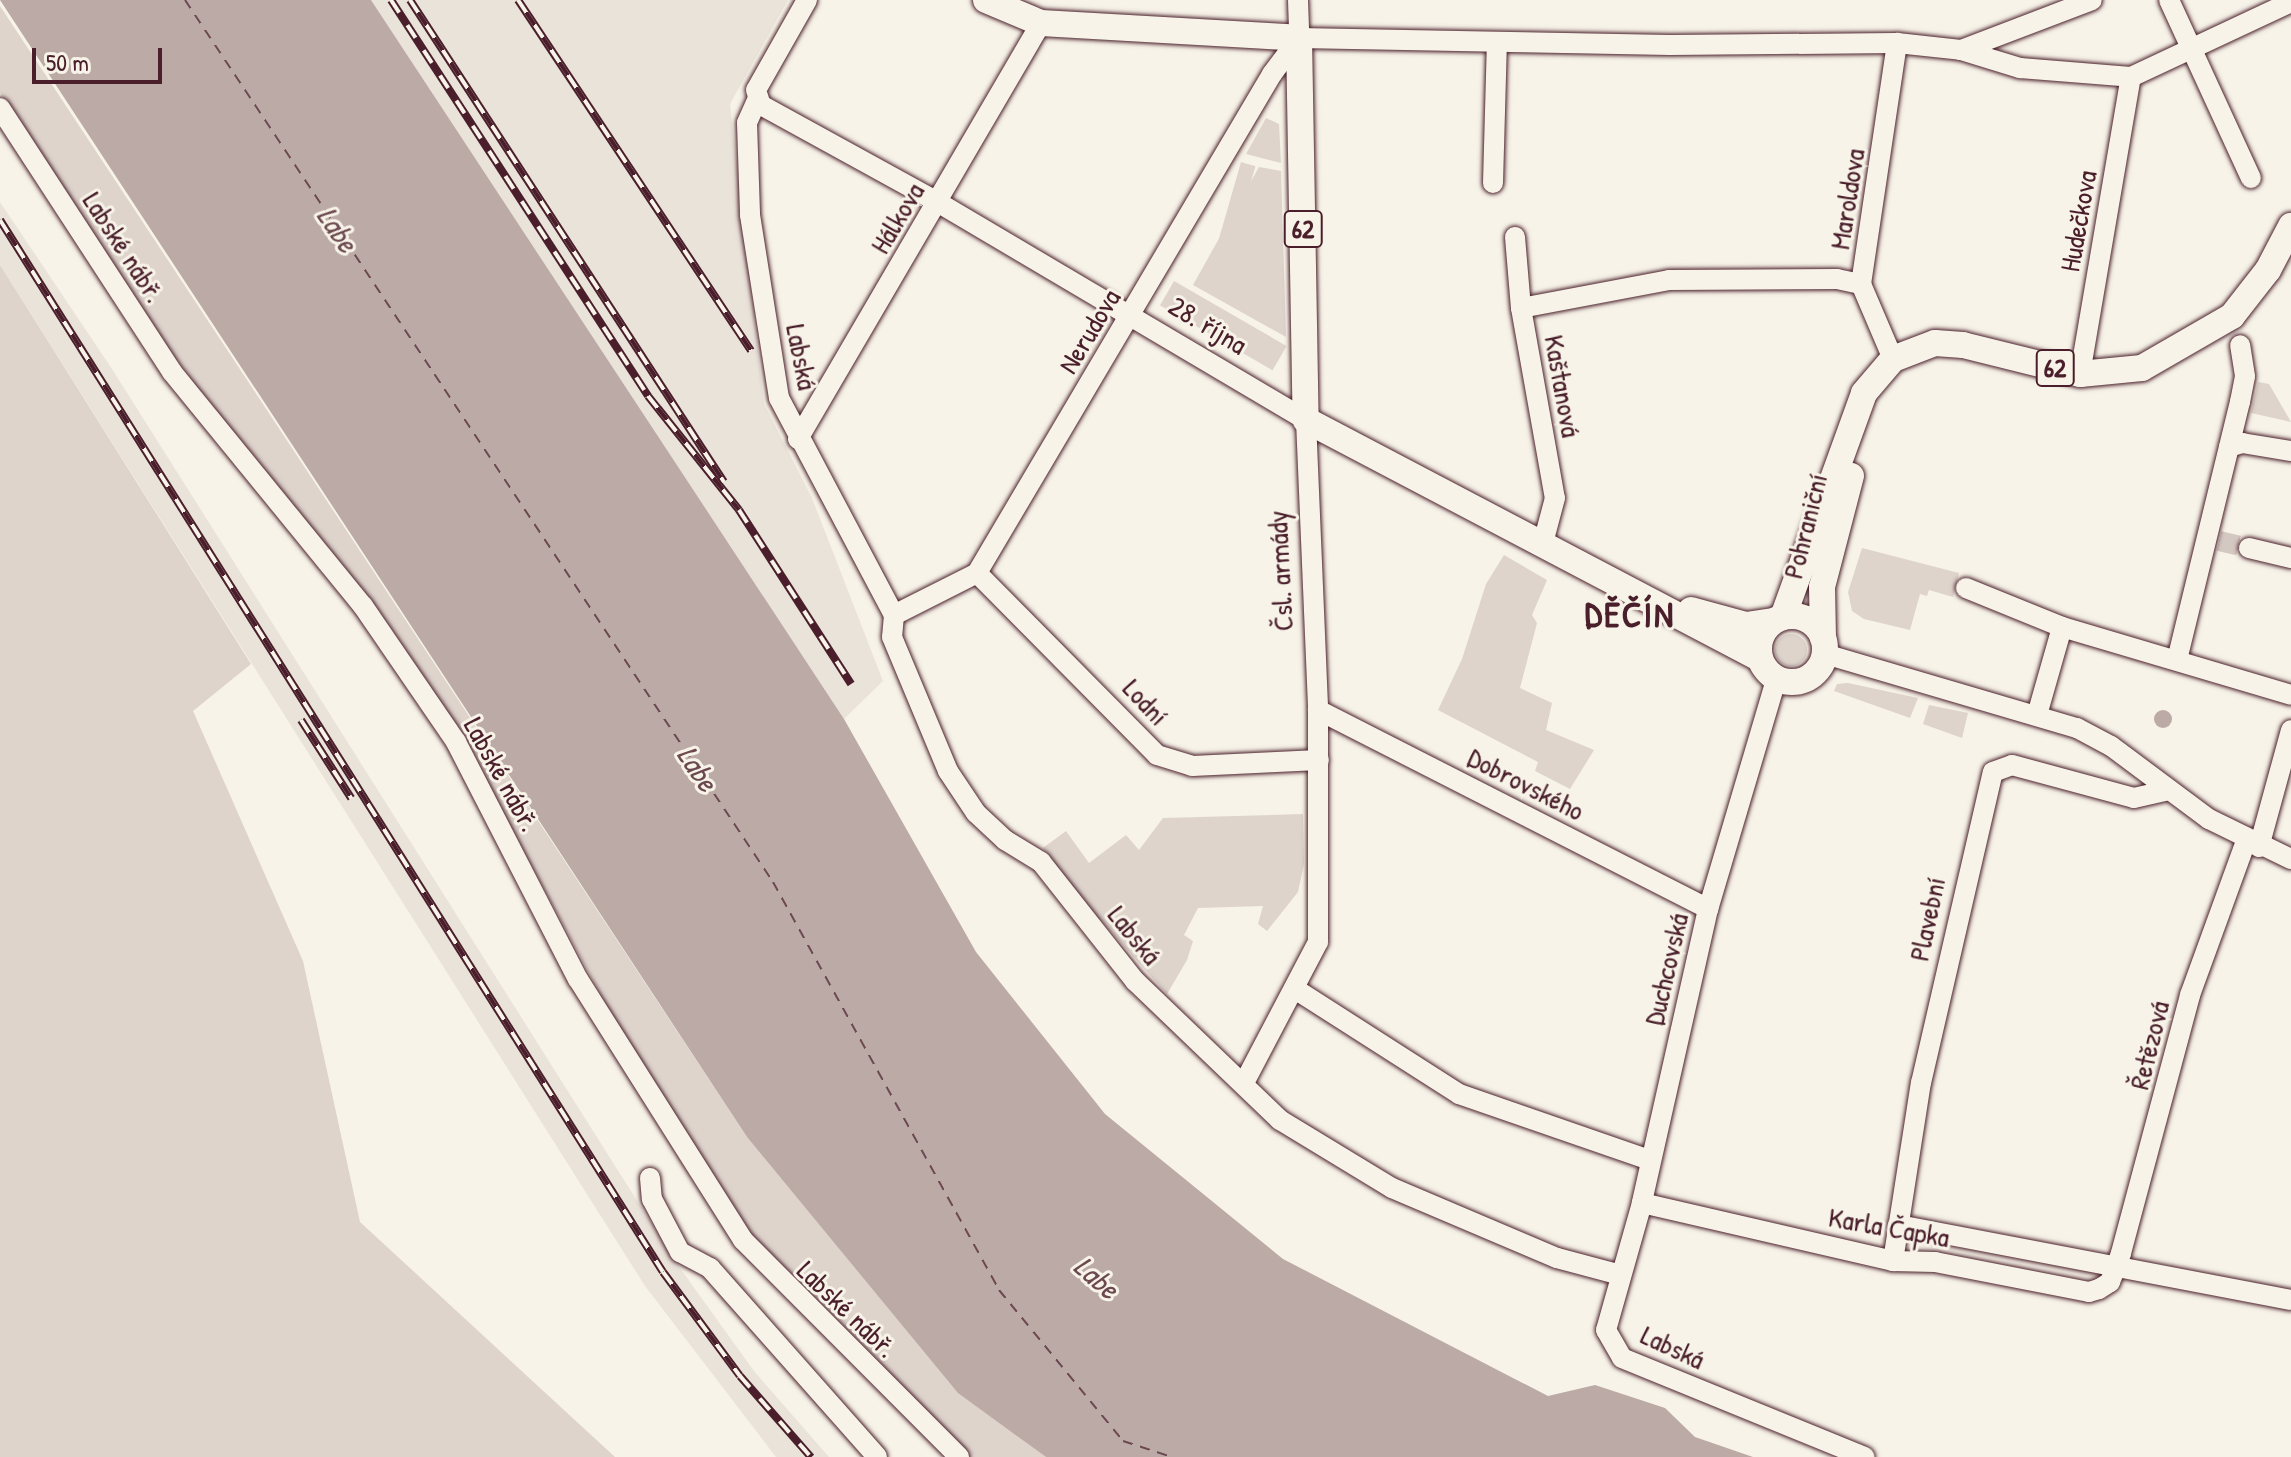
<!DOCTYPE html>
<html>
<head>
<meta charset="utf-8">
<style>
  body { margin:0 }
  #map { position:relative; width:2291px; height:1457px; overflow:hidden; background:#f7f3e8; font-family:"Patrick Hand",sans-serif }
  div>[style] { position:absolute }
  .built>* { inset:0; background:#eae3da }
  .green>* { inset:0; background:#ded4cc; transform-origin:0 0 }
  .round { border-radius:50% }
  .water>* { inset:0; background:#bcaaa7 }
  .ferry>* { height:2px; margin-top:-1px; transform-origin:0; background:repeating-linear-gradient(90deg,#6c4950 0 10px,transparent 0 18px) }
  .minor-tunnel>* { height:20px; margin-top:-10px; transform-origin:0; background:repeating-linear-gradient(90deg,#d4c9c2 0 20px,transparent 0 30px) }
  .roads { filter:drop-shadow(0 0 2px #4a1f2b) drop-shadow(0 0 2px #4a1f2b) }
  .minor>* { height:20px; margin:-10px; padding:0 10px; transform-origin:10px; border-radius:10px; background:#f7f3e8 }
  .major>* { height:26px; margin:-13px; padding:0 13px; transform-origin:13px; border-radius:13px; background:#f7f3e8 }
  .major>.ring { margin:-13px; padding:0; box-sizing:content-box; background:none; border:26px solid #f7f3e8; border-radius:50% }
  .rail>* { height:8px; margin-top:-4px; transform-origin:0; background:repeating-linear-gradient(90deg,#f7f3e8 0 15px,#4a1f2b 0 30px); box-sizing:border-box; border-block:2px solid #4a1f2b }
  span { translate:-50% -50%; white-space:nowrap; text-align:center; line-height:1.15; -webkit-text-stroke:6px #f7f3e8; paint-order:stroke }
  .shield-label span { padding:2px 6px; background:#f7f3e8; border:2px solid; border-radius:6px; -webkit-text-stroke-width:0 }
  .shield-label { font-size:26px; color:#4a1f2b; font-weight:700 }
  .street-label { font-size:28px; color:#4a1f2b }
  .water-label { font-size:30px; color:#6c4950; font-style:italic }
  .district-label { font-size:36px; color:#4a1f2b; font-weight:700; letter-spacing:2px }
  .scale { position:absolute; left:32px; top:48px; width:130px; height:36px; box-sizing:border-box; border:4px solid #4a1f2b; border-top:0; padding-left:10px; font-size:24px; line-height:28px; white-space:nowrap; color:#4a1f2b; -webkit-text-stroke:6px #f7f3e8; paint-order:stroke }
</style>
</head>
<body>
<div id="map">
  <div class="built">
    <div style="clip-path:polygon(371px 0,788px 0,730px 104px,764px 404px,812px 498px,883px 681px,844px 719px)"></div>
    <div style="clip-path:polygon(0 202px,112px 369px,677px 1264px,754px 1371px,829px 1457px,776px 1457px,645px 1286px,0 265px)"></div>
  </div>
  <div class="green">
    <div style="clip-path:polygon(0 6px,747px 1137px,958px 1392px,1046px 1457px,969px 1457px,781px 1269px,744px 1225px,609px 1010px,488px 784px,166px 345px,0 93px)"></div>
    <div style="clip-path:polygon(1266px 118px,1279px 124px,1281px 163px,1246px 154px)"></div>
    <div style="left:1241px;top:162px;width:15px;height:131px;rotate:16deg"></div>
    <div style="clip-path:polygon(1259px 167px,1281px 171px,1286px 337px,1193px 285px)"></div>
    <div style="clip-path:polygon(0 265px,251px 664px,193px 711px,303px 961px,360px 1222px,615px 1457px,0 1457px)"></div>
    <div style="left:1174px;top:281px;width:130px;height:28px;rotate:30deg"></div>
    <div style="clip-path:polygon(2258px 382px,2269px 384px,2291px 422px,2251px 413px)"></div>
    <div style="clip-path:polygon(1862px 548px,1959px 573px,1953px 597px,1929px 590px,1927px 596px,1920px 594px,1910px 630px,1864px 619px,1852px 611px,1848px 592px)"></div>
    <div style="clip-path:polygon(1504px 555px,1547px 580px,1532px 615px,1537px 623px,1520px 688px,1552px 703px,1546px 730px,1594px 750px,1570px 789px,1535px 771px,1538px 762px,1438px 710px,1462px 659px,1486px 584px)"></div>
    <div class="round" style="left:1775px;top:634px;width:32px;height:32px"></div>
    <div style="clip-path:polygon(1847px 683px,1848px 683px,1918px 698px,1910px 718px,1834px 691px,1837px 684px)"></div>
    <div style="clip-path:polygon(1929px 705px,1968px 713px,1962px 738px,1923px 724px)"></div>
    <div style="clip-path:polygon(1303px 814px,1304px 864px,1298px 892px,1267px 931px,1258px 924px,1263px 906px,1198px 908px,1184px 935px,1193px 941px,1187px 960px,1167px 994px,1087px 905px,1043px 848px,1066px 831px,1089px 863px,1126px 835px,1139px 850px,1163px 818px)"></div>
  </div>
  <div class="water">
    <div style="clip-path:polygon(0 0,371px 0,844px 719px,976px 952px,1105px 1114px,1283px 1259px,1548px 1396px,1595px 1385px,1665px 1408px,1695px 1437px,1753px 1457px,1046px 1457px,958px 1393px,747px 1137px)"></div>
    <div class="round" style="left:2154px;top:710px;width:18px;height:18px"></div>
  </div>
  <div class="ferry">
    <div style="left:185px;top:0;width:1060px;rotate:56.31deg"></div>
    <div style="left:773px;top:882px;width:466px;rotate:61deg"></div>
    <div style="left:999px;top:1290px;width:195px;rotate:50.6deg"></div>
    <div style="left:1123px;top:1441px;width:52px;rotate:18.1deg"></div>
  </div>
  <div class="minor-tunnel">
    <div style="left:2219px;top:541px;width:31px;rotate:13deg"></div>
  </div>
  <div class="roads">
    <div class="minor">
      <div style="left:807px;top:0;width:103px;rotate:119.5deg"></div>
      <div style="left:756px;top:90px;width:16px;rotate:72deg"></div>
      <div style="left:761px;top:105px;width:203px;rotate:28.8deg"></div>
      <div style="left:939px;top:203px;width:426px;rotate:30.6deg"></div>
      <div style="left:1306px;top:420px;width:290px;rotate:87.6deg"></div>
      <div style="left:1318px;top:710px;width:232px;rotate:90deg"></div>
      <div style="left:1318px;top:942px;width:159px;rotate:117.7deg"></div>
      <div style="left:1298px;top:0;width:38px;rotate:88deg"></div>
      <div style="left:2169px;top:0;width:196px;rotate:65.3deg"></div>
      <div style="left:1299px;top:38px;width:371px;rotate:1.1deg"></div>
      <div style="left:1670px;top:45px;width:227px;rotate:-0.5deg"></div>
      <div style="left:1897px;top:43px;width:64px;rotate:6.2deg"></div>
      <div style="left:1961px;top:50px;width:62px;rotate:17deg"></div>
      <div style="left:2020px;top:68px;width:111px;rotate:4.6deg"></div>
      <div style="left:2131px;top:77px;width:177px;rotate:-25.1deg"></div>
      <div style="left:1961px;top:50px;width:140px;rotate:-20.9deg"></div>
      <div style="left:758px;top:98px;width:27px;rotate:114deg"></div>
      <div style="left:747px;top:123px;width:92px;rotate:88.1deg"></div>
      <div style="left:750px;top:215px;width:185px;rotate:81deg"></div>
      <div style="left:779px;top:398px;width:246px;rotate:62.1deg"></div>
      <div style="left:894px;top:615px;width:22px;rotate:95deg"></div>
      <div style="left:892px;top:637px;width:145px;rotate:67.3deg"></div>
      <div style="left:948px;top:771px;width:50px;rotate:56.3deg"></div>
      <div style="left:976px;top:813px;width:40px;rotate:43deg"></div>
      <div style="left:1005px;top:840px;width:42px;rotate:31.4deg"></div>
      <div style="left:1041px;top:862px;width:152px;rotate:51.7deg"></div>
      <div style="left:1135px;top:981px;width:201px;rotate:43.8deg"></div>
      <div style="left:1280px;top:1120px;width:131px;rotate:31.3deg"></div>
      <div style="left:1392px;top:1188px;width:179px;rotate:23deg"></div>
      <div style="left:1557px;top:1258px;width:66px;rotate:14.9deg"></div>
      <div style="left:0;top:108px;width:315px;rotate:56.9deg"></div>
      <div style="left:172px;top:372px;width:302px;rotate:50.8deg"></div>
      <div style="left:363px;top:606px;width:165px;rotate:55.6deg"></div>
      <div style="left:456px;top:742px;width:267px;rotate:62.8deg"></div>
      <div style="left:578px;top:979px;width:309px;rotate:57.7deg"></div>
      <div style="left:743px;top:1240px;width:306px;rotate:45.1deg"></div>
      <div style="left:1493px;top:183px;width:141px;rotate:-88.4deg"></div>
      <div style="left:1515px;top:237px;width:71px;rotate:85.2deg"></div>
      <div style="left:1521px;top:308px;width:193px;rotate:79.9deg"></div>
      <div style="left:1555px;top:498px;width:47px;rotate:104.9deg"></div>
      <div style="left:1521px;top:308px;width:151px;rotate:-10.7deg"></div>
      <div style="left:1669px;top:280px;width:168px;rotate:-0.3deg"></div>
      <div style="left:1837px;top:279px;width:25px;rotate:12deg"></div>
      <div style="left:1893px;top:359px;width:82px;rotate:-113.1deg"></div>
      <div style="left:1861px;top:284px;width:244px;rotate:-81.5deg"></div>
      <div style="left:2080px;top:374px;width:301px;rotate:-80.3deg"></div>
      <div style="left:798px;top:439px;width:482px;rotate:-59.7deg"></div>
      <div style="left:2229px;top:447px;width:14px;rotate:-17deg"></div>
      <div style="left:2242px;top:443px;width:50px;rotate:9.3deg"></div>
      <div style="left:2249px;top:548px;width:43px;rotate:13.4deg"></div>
      <div style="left:977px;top:573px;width:256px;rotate:45.3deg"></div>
      <div style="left:1157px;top:755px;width:37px;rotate:17deg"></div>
      <div style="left:1192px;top:766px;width:127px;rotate:-2.7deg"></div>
      <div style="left:1966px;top:588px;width:104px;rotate:22.1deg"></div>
      <div style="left:2062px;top:627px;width:239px;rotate:16.5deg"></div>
      <div style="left:894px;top:615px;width:93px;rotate:-26.8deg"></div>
      <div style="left:977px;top:573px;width:580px;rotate:-59.41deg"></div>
      <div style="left:1272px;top:74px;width:45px;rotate:-53.1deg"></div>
      <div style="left:1825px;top:654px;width:263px;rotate:16.4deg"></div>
      <div style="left:2077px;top:728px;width:38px;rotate:28deg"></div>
      <div style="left:2111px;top:746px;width:122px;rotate:36.7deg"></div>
      <div style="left:2209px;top:819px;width:91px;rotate:26deg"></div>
      <div style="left:2177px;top:660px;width:266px;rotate:-76.3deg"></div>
      <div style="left:2240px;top:402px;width:26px;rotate:-79deg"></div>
      <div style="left:2245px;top:376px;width:31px;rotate:-99deg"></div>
      <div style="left:1776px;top:680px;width:239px;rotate:106.5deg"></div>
      <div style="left:1708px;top:909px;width:301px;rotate:102.7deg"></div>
      <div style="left:1642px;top:1203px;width:132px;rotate:105.8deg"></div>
      <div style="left:1606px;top:1330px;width:32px;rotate:60deg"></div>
      <div style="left:1622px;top:1358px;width:262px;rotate:22.2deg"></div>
      <div style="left:1318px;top:710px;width:438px;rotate:27deg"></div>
      <div style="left:2037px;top:715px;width:91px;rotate:-74.1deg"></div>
      <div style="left:2259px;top:847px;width:121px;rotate:-74.7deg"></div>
      <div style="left:1295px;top:989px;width:195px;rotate:32.6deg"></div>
      <div style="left:1459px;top:1094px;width:202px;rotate:19.1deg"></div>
      <div style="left:650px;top:1178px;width:21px;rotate:85deg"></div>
      <div style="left:652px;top:1199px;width:60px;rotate:62.2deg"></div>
      <div style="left:680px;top:1252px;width:34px;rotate:28deg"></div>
      <div style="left:710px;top:1268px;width:252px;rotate:48.5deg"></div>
      <div style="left:1642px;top:1203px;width:258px;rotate:13deg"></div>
      <div style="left:1893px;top:1261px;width:42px;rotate:1.4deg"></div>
      <div style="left:1935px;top:1262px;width:157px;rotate:11deg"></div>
      <div style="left:2089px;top:1292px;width:10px;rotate:-17deg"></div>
      <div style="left:2099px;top:1289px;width:13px;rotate:-32deg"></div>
      <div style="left:2110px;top:1282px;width:31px;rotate:-69deg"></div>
      <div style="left:2121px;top:1253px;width:267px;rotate:-75deg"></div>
      <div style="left:2190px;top:995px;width:164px;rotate:-70deg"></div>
      <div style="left:1898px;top:1225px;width:400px;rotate:10.8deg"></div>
      <div style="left:1893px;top:1261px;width:180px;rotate:-81.1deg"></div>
      <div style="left:1921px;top:1083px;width:319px;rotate:-77deg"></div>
      <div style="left:1993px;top:772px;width:20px;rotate:-20deg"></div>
      <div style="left:2012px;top:765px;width:126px;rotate:15.1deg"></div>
      <div style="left:2134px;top:798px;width:36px;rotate:-13deg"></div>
    </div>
    <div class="major">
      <div style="left:986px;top:0;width:60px;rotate:22.7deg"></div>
      <div style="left:1041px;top:23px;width:258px;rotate:3.3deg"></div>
      <div style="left:1299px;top:38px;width:382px;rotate:89deg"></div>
      <div style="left:1306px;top:420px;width:512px;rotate:27.72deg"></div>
      <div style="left:1691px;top:610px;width:57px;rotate:15.3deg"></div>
      <div style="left:1746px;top:625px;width:27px;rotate:-8deg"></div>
      <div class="ring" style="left:1759px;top:616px;width:40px;height:40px"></div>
      <div style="left:1783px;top:617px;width:238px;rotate:-70.1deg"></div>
      <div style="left:1864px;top:393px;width:45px;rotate:-49.5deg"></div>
      <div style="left:1893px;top:359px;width:45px;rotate:-20.9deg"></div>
      <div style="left:1935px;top:343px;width:28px;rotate:4deg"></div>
      <div style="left:1963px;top:345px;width:121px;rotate:13.9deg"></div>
      <div style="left:2080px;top:374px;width:62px;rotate:-5.5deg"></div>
      <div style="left:2142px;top:368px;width:104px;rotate:-30deg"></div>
      <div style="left:2232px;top:316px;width:58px;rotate:-52deg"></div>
      <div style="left:2268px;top:270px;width:50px;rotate:-62.4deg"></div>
      <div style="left:1823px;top:638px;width:51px;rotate:-91.1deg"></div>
      <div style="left:1822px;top:587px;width:115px;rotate:-75.4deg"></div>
    </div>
  </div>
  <div class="rail">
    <div style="left:391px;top:0;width:472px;rotate:57deg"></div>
    <div style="left:648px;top:396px;width:146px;rotate:51.4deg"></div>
    <div style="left:739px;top:510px;width:207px;rotate:57.2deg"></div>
    <div style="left:410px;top:0;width:575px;rotate:56.92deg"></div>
    <div style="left:518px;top:0;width:421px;rotate:56.4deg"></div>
    <div style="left:0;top:220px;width:1243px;rotate:57.78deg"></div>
    <div style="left:663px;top:1272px;width:129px;rotate:53.5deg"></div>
    <div style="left:740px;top:1376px;width:108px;rotate:48.8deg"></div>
    <div style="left:301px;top:720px;width:93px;rotate:57.3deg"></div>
  </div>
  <div class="shield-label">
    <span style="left:1303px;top:229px">62</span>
    <span style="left:2055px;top:368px">62</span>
  </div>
  <div class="street-label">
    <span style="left:1847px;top:199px;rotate:-81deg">Maroldova</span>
    <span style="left:897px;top:218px;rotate:-59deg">Hálkova</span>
    <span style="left:2078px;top:221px;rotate:-80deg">Hudečkova</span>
    <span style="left:124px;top:247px;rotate:57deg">Labské nábř.</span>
    <span style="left:1208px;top:325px;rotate:31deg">28. října</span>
    <span style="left:1089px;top:331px;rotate:-59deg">Nerudova</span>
    <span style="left:802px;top:357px;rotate:79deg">Labská</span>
    <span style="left:1563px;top:386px;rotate:80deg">Kaštanová</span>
    <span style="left:1805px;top:526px;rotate:-76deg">Pohraniční</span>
    <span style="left:1280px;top:571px;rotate:-93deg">Čsl. armády</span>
    <span style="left:1146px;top:702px;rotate:47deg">Lodní</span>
    <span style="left:502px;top:774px;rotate:61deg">Labské nábř.</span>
    <span style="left:1526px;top:784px;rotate:27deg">Dobrovského</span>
    <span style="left:1927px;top:919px;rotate:-78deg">Plavební</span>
    <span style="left:1135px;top:935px;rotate:51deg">Labská</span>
    <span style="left:1666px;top:969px;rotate:-77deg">Duchcovská</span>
    <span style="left:2149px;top:1045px;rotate:-76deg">Řetězová</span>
    <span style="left:1889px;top:1227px;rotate:10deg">Karla Čapka</span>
    <span style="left:847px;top:1309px;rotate:44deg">Labské nábř.</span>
    <span style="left:1673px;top:1347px;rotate:25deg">Labská</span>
  </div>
  <div class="water-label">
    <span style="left:338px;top:229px;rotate:56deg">Labe</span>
    <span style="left:698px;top:768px;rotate:56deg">Labe</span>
    <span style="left:1097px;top:1277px;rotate:41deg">Labe</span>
  </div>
  <div class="district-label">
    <span style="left:1630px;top:614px">DĚČÍN</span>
  </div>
  <div class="scale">50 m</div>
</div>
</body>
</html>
